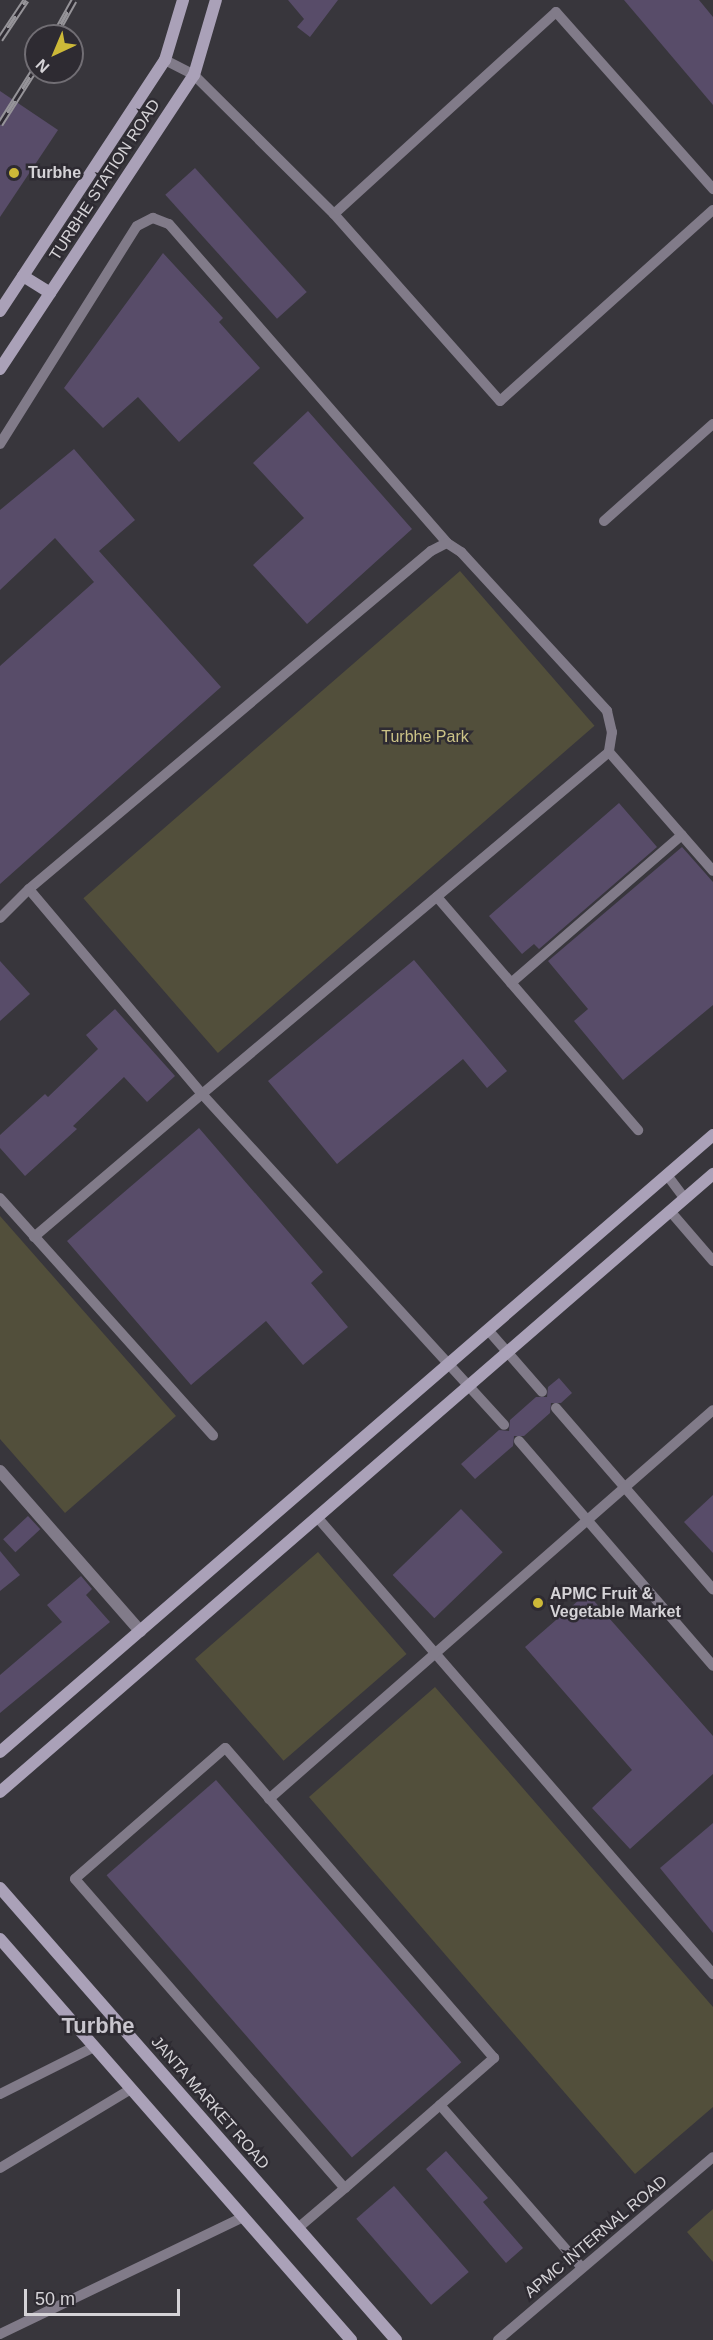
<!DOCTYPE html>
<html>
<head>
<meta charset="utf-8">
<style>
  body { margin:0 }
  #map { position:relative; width:713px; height:2340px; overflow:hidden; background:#38363c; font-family:Arial,sans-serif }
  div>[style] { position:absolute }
  .green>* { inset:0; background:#524f3b; transform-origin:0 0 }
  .building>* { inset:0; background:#584c69; transform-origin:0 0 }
  .lane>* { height:10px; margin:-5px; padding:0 5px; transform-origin:5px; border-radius:5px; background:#817b89 }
  .street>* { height:12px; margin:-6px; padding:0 6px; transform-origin:6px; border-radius:6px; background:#817b89 }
  .secondary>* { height:12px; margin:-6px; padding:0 6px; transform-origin:6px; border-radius:6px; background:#aaa1b8 }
  .rail>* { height:7px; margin-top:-3.5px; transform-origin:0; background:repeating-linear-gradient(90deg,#2e2b32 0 14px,#969499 0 28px); box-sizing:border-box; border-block:2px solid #969499 }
  .dots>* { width:16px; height:16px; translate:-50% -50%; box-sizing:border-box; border:3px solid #2e2b32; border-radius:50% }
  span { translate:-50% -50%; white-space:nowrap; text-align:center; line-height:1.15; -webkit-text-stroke:5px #2e2b32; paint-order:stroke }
  .poi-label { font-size:16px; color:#d5d3d7; font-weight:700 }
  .left { translate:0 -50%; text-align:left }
  .street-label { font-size:16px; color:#d5d3d7 }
  .park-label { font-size:16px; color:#ccc387 }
  .district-label { font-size:22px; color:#c9c6ce; font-weight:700 }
  .north { position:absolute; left:24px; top:24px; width:60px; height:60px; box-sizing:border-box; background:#2e2b32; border:2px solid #716e74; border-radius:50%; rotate:224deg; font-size:16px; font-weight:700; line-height:24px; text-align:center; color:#d5d3d7 }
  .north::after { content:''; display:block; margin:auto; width:21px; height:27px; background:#cdb938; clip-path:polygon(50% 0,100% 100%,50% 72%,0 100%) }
  .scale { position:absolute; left:24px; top:2289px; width:156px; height:27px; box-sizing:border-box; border:3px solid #d5d3d7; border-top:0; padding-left:8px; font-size:18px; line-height:21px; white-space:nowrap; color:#d5d3d7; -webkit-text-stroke:4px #2e2b32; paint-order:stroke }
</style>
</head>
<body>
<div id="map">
  <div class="green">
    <div style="left:460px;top:571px;width:205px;height:499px;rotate:49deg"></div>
    <div style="clip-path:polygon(0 1216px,176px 1416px,65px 1513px,0 1439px)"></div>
    <div style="left:318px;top:1552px;width:135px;height:163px;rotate:49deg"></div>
    <div style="clip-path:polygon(435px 1687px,713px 2007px,713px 2107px,635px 2174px,309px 1797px)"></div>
    <div style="clip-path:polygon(713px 2209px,713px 2262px,687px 2232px)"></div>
  </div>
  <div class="building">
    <div style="clip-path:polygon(288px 0,338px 0,310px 37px,297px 27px,304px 19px)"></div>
    <div style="clip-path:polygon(624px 0,699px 0,713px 17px,713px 105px)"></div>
    <div style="clip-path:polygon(0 91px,58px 130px,0 217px)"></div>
    <div style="left:195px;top:168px;width:167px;height:40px;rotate:48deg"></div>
    <div style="clip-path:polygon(163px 253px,223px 318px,219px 322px,260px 368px,179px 442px,138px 397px,103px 428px,64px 388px)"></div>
    <div style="clip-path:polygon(308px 411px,412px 529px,307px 624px,253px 565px,304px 518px,253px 463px)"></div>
    <div style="clip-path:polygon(74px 449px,135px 520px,99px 551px,221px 687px,0 884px,0 666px,94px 582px,55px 538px,0 590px,0 510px)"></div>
    <div style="clip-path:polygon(619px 803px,657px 847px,539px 949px,534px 944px,522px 954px,489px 916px)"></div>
    <div style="clip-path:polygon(682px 847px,713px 882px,713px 1005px,623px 1080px,574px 1021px,588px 1009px,548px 961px)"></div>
    <div style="clip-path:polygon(414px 960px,507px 1071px,487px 1088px,463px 1059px,337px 1164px,268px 1081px)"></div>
    <div style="clip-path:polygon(0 961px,30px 994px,0 1021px)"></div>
    <div style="clip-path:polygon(115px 1009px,175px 1076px,147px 1102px,124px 1077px,73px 1126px,77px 1129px,25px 1176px,0 1148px,0 1135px,45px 1094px,48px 1097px,98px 1049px,86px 1035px)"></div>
    <div style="clip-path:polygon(199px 1128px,323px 1272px,311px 1283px,348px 1327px,303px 1365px,266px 1321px,191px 1385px,67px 1241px)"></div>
    <div style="clip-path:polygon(559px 1378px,572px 1393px,561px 1403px,551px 1403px,550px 1413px,524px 1436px,514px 1436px,513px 1446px,475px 1479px,461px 1464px,499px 1430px,509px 1431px,510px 1420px,536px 1397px,547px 1397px,548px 1387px)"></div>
    <div style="clip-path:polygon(713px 1495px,713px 1553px,684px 1522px)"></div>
    <div style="left:461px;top:1509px;width:60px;height:95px;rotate:46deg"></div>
    <div style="left:28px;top:1516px;width:18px;height:34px;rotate:47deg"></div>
    <div style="clip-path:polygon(0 1551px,20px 1575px,0 1591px)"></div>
    <div style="clip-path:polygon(81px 1576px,92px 1589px,86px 1595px,110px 1622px,0 1713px,0 1675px,62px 1622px,47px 1605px)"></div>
    <div style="clip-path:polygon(587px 1593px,713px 1736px,713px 1774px,630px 1849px,592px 1808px,632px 1770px,525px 1647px)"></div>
    <div style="left:216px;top:1780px;width:374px;height:145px;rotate:49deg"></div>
    <div style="clip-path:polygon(713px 1823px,713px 1933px,660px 1868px)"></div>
    <div style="clip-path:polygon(446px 2151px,488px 2198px,483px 2202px,523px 2248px,506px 2263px,426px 2169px)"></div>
    <div style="left:394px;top:2186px;width:114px;height:50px;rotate:49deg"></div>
  </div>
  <div class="lane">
    <div style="left:165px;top:60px;width:33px;rotate:27deg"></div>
    <div style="left:194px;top:75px;width:197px;rotate:44.8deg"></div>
    <div style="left:334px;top:214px;width:250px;rotate:48.4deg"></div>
    <div style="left:500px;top:401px;width:286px;rotate:-41.9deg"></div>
    <div style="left:334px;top:214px;width:300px;rotate:-42.3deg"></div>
    <div style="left:556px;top:12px;width:237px;rotate:48.4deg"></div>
    <div style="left:0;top:444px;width:257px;rotate:-57.9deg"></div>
    <div style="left:137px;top:226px;width:18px;rotate:-27deg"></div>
    <div style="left:153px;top:218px;width:17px;rotate:21deg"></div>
    <div style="left:169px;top:224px;width:423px;rotate:48.9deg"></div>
    <div style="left:604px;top:521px;width:146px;rotate:-41.7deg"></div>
    <div style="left:447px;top:543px;width:17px;rotate:33deg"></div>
    <div style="left:461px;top:552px;width:216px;rotate:47.4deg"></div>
    <div style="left:607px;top:711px;width:22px;rotate:77deg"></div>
    <div style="left:612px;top:732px;width:20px;rotate:99deg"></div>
    <div style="left:609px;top:752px;width:532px;rotate:139.96deg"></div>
    <div style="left:202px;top:1094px;width:268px;rotate:-130.2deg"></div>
    <div style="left:29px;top:889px;width:525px;rotate:-40.06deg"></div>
    <div style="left:431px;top:551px;width:18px;rotate:-27deg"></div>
    <div style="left:609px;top:752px;width:158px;rotate:48.8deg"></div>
    <div style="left:437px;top:897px;width:308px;rotate:49.2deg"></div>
    <div style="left:0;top:918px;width:41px;rotate:-45deg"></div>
    <div style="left:511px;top:983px;width:226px;rotate:-40.9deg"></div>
    <div style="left:667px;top:1175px;width:30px;rotate:53deg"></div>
    <div style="left:0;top:1198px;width:319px;rotate:48.1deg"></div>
    <div style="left:670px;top:1211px;width:66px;rotate:49.3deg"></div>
    <div style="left:34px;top:1237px;width:221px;rotate:-40.4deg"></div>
    <div style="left:202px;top:1094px;width:448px;rotate:47.6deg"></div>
    <div style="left:488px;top:1330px;width:82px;rotate:48.9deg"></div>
    <div style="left:556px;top:1408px;width:240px;rotate:49.1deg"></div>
    <div style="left:519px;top:1441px;width:297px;rotate:49.2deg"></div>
    <div style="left:317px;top:1517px;width:605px;rotate:49.09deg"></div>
    <div style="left:269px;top:1799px;width:590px;rotate:-41.22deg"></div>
    <div style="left:0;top:2094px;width:105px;rotate:-26.6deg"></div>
    <div style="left:440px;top:2105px;width:216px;rotate:48.9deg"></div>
    <div style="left:0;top:2168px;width:153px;rotate:-31.1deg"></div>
    <div style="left:298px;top:2228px;width:62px;rotate:-40.4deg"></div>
    <div style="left:345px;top:2188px;width:198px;rotate:-41.1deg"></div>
    <div style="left:494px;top:2058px;width:410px;rotate:-130.9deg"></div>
    <div style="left:225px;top:1748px;width:199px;rotate:138.9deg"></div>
    <div style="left:75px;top:1879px;width:410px;rotate:48.9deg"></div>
    <div style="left:0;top:2334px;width:270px;rotate:-25.7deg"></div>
    <div style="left:498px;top:2340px;width:282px;rotate:-40.4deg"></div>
  </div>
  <div class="street">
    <div style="left:0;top:1471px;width:213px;rotate:48.8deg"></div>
  </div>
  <div class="secondary">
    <div style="left:23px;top:276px;width:32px;rotate:32deg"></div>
    <div style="left:0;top:311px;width:300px;rotate:-56.7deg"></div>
    <div style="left:165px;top:60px;width:63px;rotate:-73.3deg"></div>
    <div style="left:0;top:369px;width:352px;rotate:-56.6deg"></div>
    <div style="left:194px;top:75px;width:78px;rotate:-73.7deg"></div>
    <div style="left:0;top:1752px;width:943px;rotate:-40.87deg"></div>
    <div style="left:0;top:1792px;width:944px;rotate:-40.92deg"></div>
    <div style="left:0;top:1888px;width:601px;rotate:48.78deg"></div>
    <div style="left:0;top:1939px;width:533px;rotate:48.8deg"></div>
  </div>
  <div class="rail">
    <div style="left:54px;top:36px;width:41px;rotate:-60.9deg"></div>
    <div style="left:0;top:39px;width:47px;rotate:-56.3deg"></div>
    <div style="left:0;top:124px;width:67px;rotate:-57.7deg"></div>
  </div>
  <div class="dots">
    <div style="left:14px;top:173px;background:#cdb938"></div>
    <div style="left:538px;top:1603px;background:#cdb938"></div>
  </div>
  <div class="poi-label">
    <span class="left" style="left:28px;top:173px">Turbhe</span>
    <span class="left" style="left:550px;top:1603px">APMC Fruit &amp;<br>Vegetable Market</span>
  </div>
  <div class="street-label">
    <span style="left:105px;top:180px;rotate:-57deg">TURBHE STATION ROAD</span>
    <span style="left:210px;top:2103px;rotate:49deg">JANTA MARKET ROAD</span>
    <span style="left:596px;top:2237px;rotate:-40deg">APMC INTERNAL ROAD</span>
  </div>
  <div class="park-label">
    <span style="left:425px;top:737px">Turbhe Park</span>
  </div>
  <div class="district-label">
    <span style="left:98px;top:2026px">Turbhe</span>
  </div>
  <div class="north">N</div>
  <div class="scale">50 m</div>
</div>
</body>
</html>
